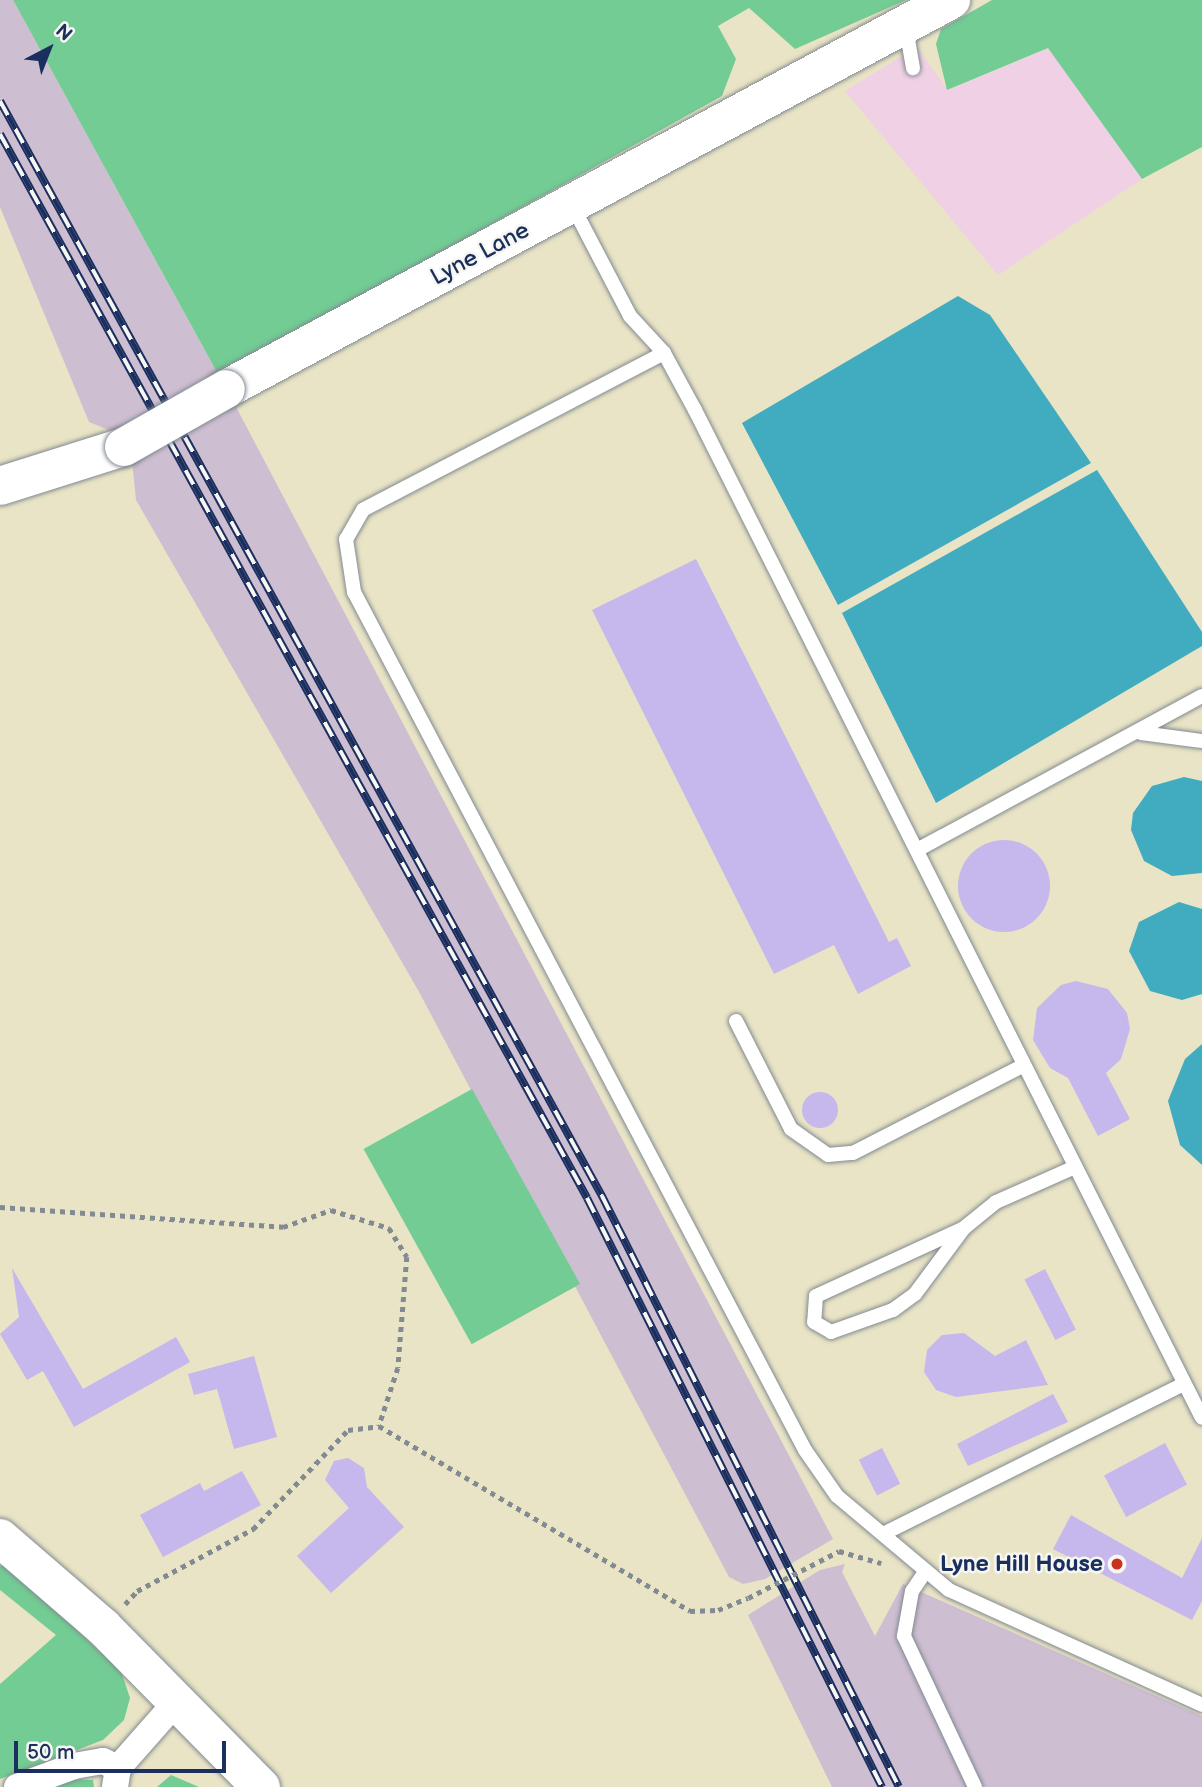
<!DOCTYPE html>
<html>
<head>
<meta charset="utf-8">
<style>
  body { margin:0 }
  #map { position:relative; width:1202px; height:1787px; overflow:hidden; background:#e9e4c5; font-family:"Balsamiq Sans",sans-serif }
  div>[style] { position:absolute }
  .built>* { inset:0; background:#f0d0e5 }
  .industrial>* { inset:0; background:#cebed2 }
  .green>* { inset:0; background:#72cc93; transform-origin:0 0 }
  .water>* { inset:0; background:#41abc0 }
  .building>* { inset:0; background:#c6b7ec; transform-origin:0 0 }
  .round { border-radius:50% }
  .path>* { height:4.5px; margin-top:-2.25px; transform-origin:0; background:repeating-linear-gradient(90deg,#828a92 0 5px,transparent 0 10px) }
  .roads { filter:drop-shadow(0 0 2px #828a92) drop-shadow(0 0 2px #828a92) }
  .lane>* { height:14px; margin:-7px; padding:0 7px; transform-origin:7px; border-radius:7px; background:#fff }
  .street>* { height:26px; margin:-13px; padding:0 13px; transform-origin:13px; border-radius:13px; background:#fff }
  .secondary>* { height:38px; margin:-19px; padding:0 19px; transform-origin:19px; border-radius:19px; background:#fff }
  .rail>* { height:8px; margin-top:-4px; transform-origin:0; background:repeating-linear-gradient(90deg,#f6f6f2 0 16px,#1b2f5e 0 32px); box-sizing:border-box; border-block:2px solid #1b2f5e }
  .path-bridge>* { height:4.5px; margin-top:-2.25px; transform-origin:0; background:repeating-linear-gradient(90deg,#828a92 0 5px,transparent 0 10px) }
  .bridges { filter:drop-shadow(0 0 2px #828a92) drop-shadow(0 0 2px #828a92) }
  .secondary-bridge>* { height:38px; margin:-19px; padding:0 19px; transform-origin:19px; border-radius:19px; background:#fff }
  .dots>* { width:19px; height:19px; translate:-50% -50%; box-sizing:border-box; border:4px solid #f6f6f2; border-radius:50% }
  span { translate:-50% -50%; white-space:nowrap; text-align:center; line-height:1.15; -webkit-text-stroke:5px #f6f6f2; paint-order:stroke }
  .street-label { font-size:23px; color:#1b2f5e }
  .poi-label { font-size:23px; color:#1b2f5e; font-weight:700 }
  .right { translate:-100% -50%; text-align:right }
  .north { position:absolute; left:14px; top:14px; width:70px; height:70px; -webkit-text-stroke:5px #f6f6f2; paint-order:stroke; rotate:42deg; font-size:19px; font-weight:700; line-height:28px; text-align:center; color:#1b2f5e }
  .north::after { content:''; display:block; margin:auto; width:24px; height:32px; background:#1b2f5e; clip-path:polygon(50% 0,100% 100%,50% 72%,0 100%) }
  .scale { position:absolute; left:14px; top:1741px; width:212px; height:32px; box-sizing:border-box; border:4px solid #1b2f5e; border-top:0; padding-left:9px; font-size:21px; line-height:24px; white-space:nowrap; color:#1b2f5e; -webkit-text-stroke:5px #f6f6f2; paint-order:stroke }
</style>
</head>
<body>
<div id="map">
  <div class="built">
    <div style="clip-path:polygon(913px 42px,948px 90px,1049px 48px,1142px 179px,998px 275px,845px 91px,910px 51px)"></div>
  </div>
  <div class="industrial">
    <div style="clip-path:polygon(0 0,13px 0,219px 376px,116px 433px,89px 422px,0 207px)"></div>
    <div style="clip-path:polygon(235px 405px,833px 1539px,765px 1579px,743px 1584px,729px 1577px,418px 990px,136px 500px,132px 461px)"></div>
    <div style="clip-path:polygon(845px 1564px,842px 1572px,875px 1636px,903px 1584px,1202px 1716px,1202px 1787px,832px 1787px,748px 1615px,820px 1570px)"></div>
  </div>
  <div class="green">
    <div style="clip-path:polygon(13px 0,906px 0,795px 49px,749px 8px,718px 26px,736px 59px,722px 96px,219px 376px)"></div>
    <div style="clip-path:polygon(992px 0,1202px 0,1202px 147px,1142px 179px,1048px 48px,947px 90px,936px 44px,941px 29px)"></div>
    <div style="left:472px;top:1089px;width:223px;height:124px;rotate:61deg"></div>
    <div style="clip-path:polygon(7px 1565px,121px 1671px,130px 1698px,124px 1720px,103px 1740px,0 1779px,0 1684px,56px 1635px,0 1590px,0 1566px)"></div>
    <div style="clip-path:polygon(171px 1775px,199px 1787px,157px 1787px)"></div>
    <div style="clip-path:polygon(70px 1779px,93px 1780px,94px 1787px,47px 1787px)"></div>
  </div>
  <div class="water">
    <div style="clip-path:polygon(958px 296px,990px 315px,1091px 463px,838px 605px,742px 423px)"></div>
    <div style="clip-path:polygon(1097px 470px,1202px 632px,1202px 646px,936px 803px,842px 613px)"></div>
    <div style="clip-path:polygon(1184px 777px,1202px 781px,1202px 873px,1172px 876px,1144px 861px,1131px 830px,1133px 813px,1152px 786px)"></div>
    <div style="clip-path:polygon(1179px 902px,1202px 909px,1202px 994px,1182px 1000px,1150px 991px,1129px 951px,1139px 922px)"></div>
    <div style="clip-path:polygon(1202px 1044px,1202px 1165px,1180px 1145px,1168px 1101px,1185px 1059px)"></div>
  </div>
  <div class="building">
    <div style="clip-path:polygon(696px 559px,889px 942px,897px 938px,911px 966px,858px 994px,834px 945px,774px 974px,592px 610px)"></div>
    <div class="round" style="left:958px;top:840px;width:92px;height:92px"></div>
    <div style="clip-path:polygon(1076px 981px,1108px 989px,1127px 1013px,1130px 1029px,1121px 1059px,1106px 1073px,1130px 1119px,1098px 1136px,1068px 1078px,1050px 1068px,1033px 1040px,1037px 1008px,1061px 985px)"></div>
    <div class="round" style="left:802px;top:1092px;width:36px;height:36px"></div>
    <div style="clip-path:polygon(12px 1268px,83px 1389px,176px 1337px,190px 1362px,74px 1427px,43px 1371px,27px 1380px,0 1334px,19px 1317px)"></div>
    <div style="left:1045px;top:1269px;width:68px;height:23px;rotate:63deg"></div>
    <div style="clip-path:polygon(964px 1333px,995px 1356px,1026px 1340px,1048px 1385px,956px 1397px,936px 1390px,924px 1372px,927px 1350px,942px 1335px)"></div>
    <div style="clip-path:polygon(254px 1356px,277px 1437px,234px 1449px,217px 1389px,194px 1395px,188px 1374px)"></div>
    <div style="clip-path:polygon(1053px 1394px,1068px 1422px,968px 1466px,957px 1444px)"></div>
    <div style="left:1165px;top:1443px;width:47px;height:69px;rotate:62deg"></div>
    <div style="left:882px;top:1448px;width:40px;height:26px;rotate:63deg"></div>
    <div style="clip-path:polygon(348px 1458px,364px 1468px,367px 1487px,404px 1527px,331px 1593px,297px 1556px,349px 1508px,325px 1480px,334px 1461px)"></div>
    <div style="clip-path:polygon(242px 1471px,261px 1505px,163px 1557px,140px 1515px,200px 1483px,204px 1491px)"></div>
    <div style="clip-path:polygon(1071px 1515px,1182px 1578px,1202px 1538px,1202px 1601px,1192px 1620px,1053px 1549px)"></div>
  </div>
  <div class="path">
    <div style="left:0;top:1207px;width:284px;rotate:4deg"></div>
    <div style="left:283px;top:1227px;width:51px;rotate:-19.5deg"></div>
    <div style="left:331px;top:1210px;width:61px;rotate:17.2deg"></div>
    <div style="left:389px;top:1228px;width:34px;rotate:58deg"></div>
    <div style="left:407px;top:1257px;width:111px;rotate:94.6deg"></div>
    <div style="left:398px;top:1368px;width:61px;rotate:108.1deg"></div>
    <div style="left:839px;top:1551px;width:44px;rotate:15.9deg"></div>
    <div style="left:125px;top:1604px;width:18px;rotate:-47deg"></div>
    <div style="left:137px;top:1591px;width:132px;rotate:-28.1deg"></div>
    <div style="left:253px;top:1529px;width:137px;rotate:-46.2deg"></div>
    <div style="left:348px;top:1430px;width:31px;rotate:-7deg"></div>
    <div style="left:379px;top:1426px;width:362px;rotate:30.7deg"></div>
    <div style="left:690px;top:1611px;width:28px;rotate:-2deg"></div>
    <div style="left:718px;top:1610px;width:32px;rotate:-22deg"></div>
  </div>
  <div class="roads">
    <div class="lane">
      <div style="left:906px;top:28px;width:41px;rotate:80.1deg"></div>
      <div style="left:572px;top:205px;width:125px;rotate:62.4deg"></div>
      <div style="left:630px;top:316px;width:50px;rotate:47.4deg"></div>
      <div style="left:664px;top:353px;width:65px;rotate:61.5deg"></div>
      <div style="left:695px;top:410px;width:1128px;rotate:63.3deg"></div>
      <div style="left:664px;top:353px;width:339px;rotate:152.5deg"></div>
      <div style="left:363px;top:510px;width:34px;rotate:120deg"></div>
      <div style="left:346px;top:539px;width:54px;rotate:81.4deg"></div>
      <div style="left:354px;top:592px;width:969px;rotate:62.27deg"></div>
      <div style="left:805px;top:1450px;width:56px;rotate:55.2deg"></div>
      <div style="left:837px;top:1496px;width:146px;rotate:40deg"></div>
      <div style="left:949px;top:1590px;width:278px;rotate:24.4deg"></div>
      <div style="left:1141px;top:733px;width:62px;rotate:7.5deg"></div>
      <div style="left:917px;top:850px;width:324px;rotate:-28.4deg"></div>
      <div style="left:736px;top:1021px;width:121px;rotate:63deg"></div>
      <div style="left:791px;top:1129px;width:45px;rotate:35.1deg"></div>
      <div style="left:828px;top:1155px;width:25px;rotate:-5deg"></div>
      <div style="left:853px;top:1153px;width:192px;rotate:-27.2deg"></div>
      <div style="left:964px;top:1228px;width:163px;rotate:155.3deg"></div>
      <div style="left:816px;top:1296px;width:26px;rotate:94deg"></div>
      <div style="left:814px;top:1322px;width:20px;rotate:30deg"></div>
      <div style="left:831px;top:1332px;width:66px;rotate:-19.5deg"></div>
      <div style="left:893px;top:1310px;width:27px;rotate:-36deg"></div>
      <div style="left:915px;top:1294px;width:82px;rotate:-53.4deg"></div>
      <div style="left:964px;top:1228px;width:41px;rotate:-39.1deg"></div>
      <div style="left:996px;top:1202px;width:86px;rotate:-23.9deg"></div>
      <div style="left:883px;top:1534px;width:336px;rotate:-26.5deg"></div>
      <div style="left:925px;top:1572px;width:23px;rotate:124deg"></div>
      <div style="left:912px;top:1591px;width:46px;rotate:100.1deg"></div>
      <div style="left:904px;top:1636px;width:167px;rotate:64.8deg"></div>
    </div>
    <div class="street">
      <div style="left:17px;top:1787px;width:61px;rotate:-20.2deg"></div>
      <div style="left:74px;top:1766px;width:29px;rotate:-10deg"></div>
      <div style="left:103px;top:1761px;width:17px;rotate:25deg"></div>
      <div style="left:115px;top:1787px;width:19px;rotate:-81deg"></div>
      <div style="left:118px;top:1768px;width:91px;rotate:-48.6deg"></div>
    </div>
    <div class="secondary">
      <div style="left:226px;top:389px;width:823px;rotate:-28.22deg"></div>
      <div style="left:0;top:486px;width:130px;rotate:-17.5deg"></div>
      <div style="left:0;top:1538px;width:136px;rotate:40.8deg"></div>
      <div style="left:103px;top:1627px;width:225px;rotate:45.4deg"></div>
    </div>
  </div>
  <div class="rail">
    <div style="left:0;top:101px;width:1250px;rotate:61.2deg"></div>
    <div style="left:602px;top:1196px;width:661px;rotate:63.32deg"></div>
    <div style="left:0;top:134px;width:1215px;rotate:61.11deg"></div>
    <div style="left:587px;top:1198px;width:659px;rotate:63.4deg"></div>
  </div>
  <div class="path-bridge">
    <div style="left:748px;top:1598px;width:102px;rotate:-27.3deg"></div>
  </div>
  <div class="bridges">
    <div class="secondary-bridge">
      <div style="left:124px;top:447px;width:117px;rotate:-29.6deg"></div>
    </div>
  </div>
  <div class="dots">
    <div style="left:1117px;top:1564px;background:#c8321e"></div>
  </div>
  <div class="street-label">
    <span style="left:480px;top:254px;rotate:-28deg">Lyne Lane</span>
  </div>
  <div class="poi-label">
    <span class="right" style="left:1103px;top:1564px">Lyne Hill House</span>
  </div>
  <div class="north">N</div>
  <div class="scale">50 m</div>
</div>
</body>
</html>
